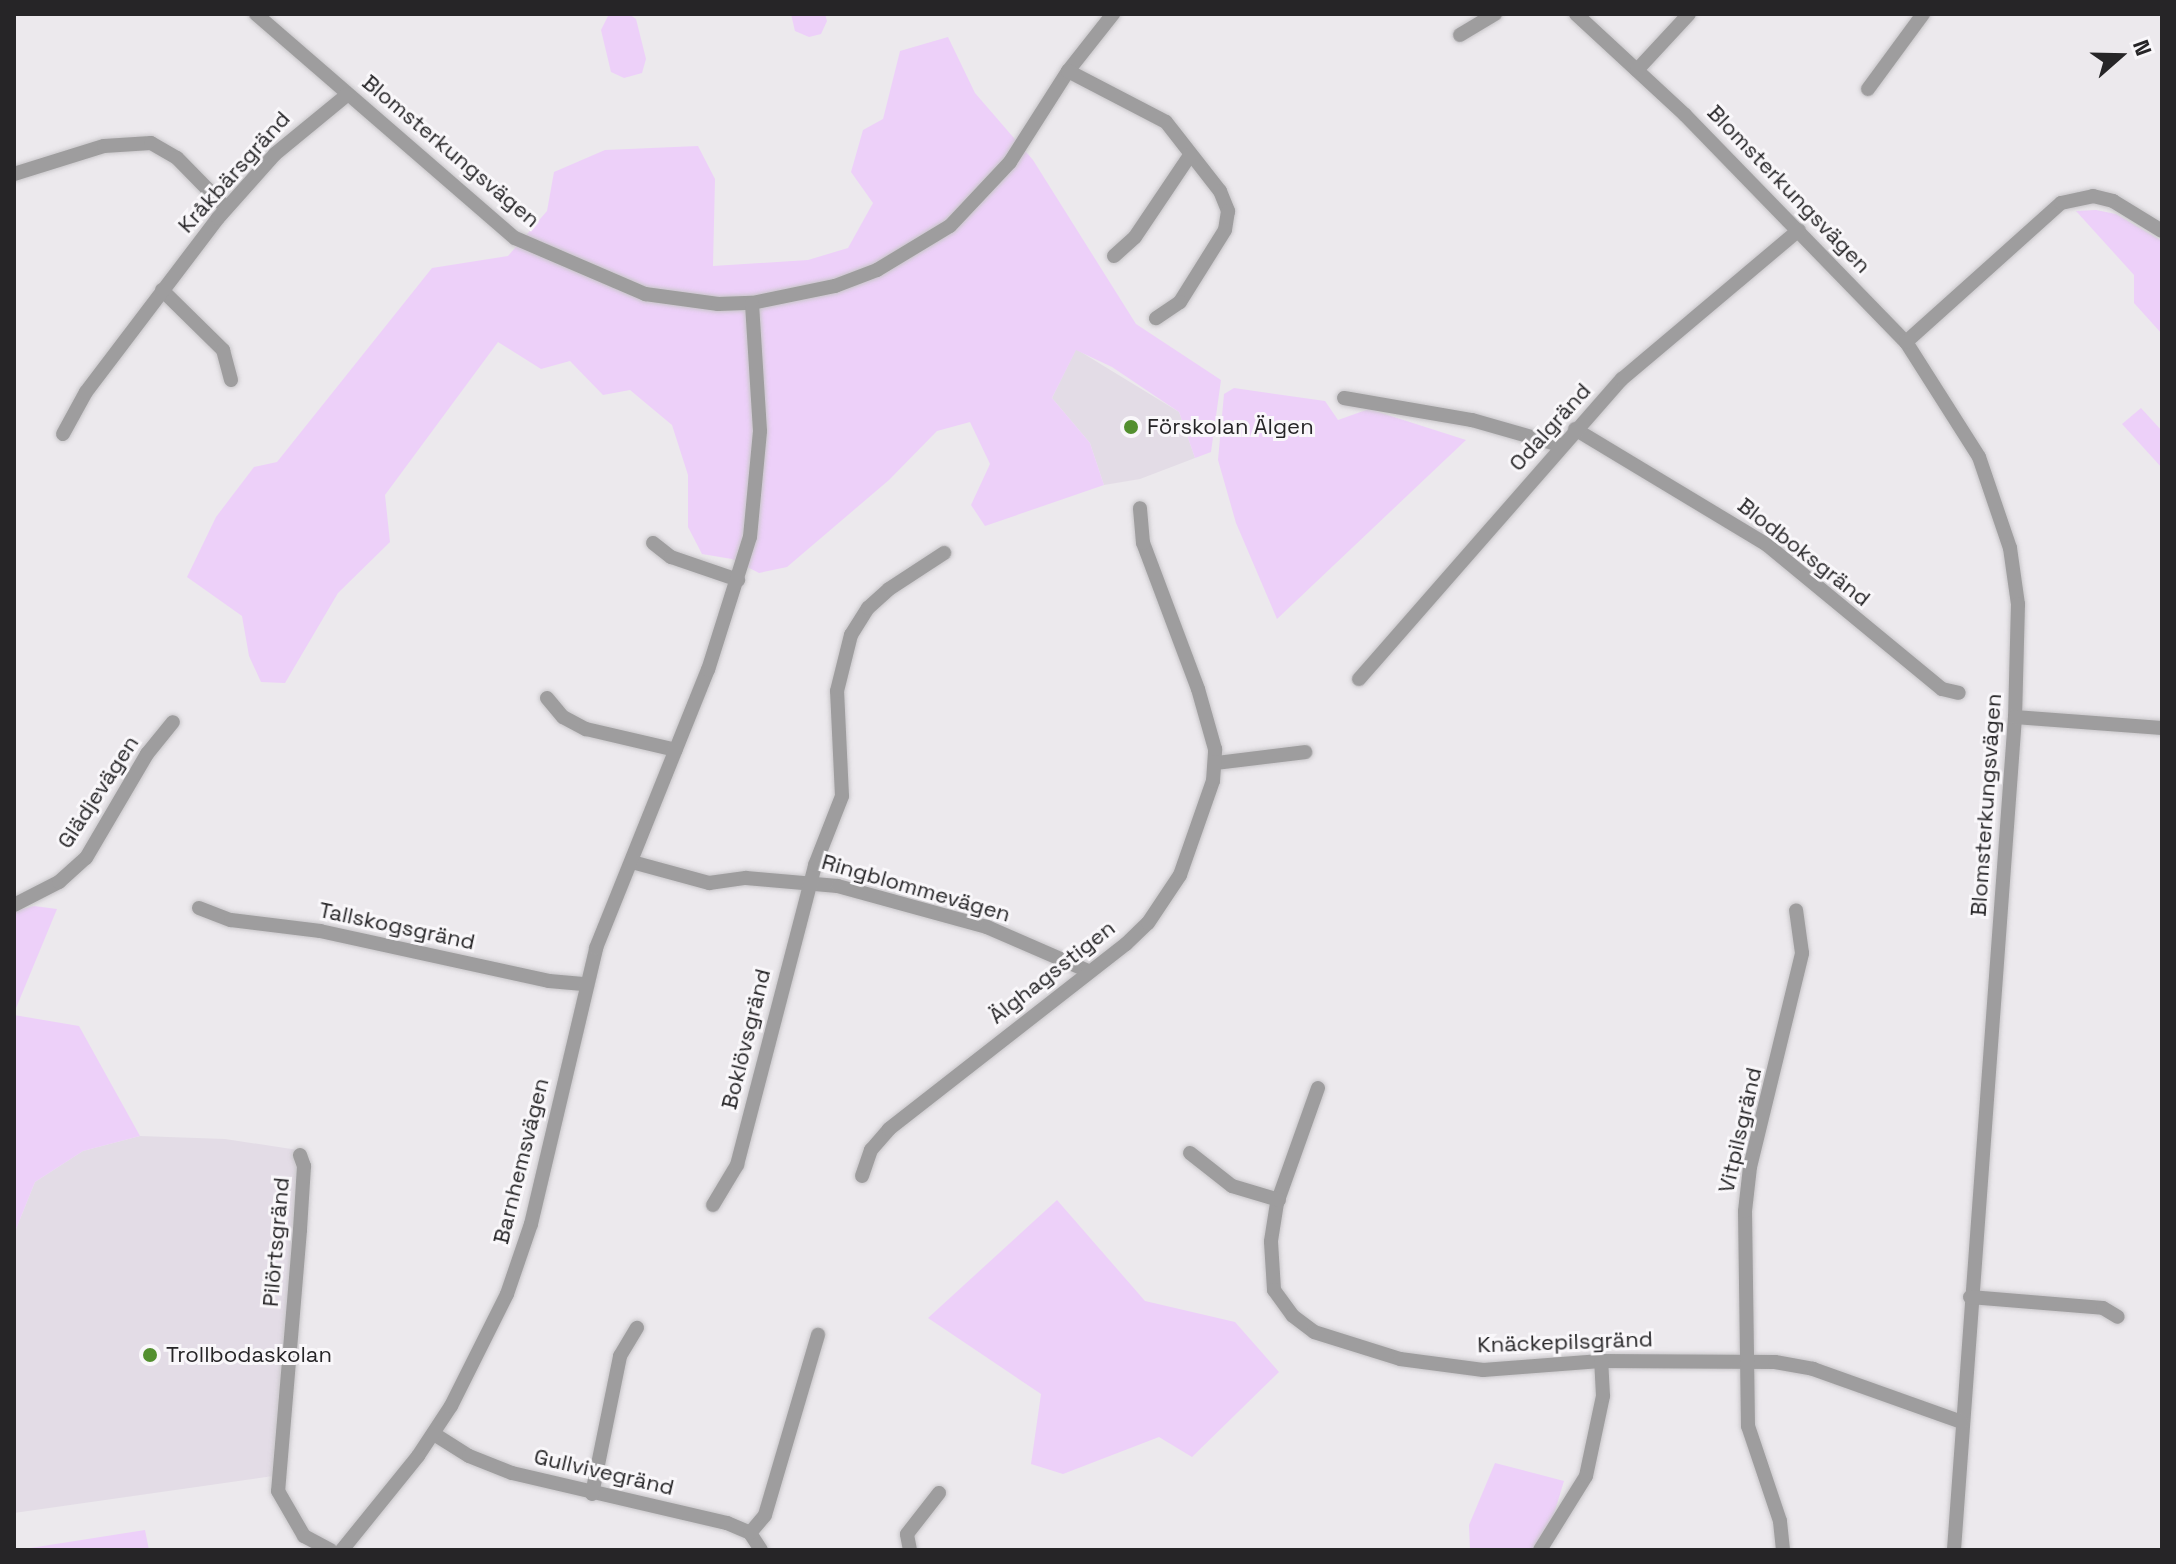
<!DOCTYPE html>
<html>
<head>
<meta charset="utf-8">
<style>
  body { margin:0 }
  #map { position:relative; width:2176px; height:1564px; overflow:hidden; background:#ece9ed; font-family:"Space Grotesk",sans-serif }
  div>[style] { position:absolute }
  .built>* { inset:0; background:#e3dce6 }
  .green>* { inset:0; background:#edd0f9 }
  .roads { filter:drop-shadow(0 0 2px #c8c6c9) drop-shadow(0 0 2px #c8c6c9) }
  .minor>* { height:14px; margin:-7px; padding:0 7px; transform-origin:7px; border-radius:7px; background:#9e9d9e }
  .dots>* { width:22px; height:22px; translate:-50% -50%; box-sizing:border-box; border:4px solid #f9f7fa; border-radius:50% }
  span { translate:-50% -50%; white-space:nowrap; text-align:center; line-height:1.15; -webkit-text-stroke:6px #f9f7fa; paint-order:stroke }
  .street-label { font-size:22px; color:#262527 }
  .poi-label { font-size:22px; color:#262527 }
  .left { translate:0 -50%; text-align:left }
  .frame { position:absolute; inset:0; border:16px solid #262527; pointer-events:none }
  .north { position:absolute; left:2080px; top:16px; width:80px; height:80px; -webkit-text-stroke:6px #f9f7fa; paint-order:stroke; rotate:70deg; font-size:22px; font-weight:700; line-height:32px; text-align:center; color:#262527 }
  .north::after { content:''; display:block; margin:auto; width:28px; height:36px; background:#262527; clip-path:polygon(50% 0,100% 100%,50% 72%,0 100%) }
</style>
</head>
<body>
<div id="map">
  <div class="built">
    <div style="clip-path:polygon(1076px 349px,1179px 412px,1195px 458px,1140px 479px,1104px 485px,1090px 443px,1052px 398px)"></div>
    <div style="clip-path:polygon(140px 1136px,225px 1139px,298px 1150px,280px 1475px,14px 1513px,14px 1234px,35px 1182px,83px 1151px)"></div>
  </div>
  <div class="green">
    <div style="clip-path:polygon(629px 14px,636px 19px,646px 59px,642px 73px,624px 78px,611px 72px,601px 30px,608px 16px)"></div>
    <div style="clip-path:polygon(791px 14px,825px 14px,827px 21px,821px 34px,809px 37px,795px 31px)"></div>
    <div style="clip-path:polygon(948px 37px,975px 93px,1033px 160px,1136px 324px,1221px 380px,1211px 452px,1195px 458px,1179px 412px,1112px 367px,1076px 350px,1052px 398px,1090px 443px,1104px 485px,985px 526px,971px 505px,990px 464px,970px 422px,937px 431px,889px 480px,787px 567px,759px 573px,732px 559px,702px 554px,688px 527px,688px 475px,672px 425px,630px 390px,603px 395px,570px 361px,541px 369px,498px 342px,385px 495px,390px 542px,338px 593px,285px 683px,261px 682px,249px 656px,242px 616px,187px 577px,216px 517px,254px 467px,277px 462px,432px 268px,508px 256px,547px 211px,554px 172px,605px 150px,698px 146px,715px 179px,713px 266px,808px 260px,848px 248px,873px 203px,851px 172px,863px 130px,883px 119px,900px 51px)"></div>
    <div style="clip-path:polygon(2096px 210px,2116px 214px,2162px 241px,2162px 334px,2134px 303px,2134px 275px,2076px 211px)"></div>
    <div style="clip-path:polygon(1234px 388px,1325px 401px,1338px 420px,1369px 409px,1466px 440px,1277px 619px,1236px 523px,1218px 460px,1224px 394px)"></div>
    <div style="clip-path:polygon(2141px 408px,2162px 431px,2162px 468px,2122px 424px)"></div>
    <div style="clip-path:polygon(34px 906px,57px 909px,14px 1013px,14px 911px)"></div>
    <div style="clip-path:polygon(14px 1015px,79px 1026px,140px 1136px,83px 1151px,35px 1182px,14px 1234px)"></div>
    <div style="clip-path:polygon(1057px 1200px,1145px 1301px,1235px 1322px,1279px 1372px,1192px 1457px,1159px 1437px,1063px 1474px,1031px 1464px,1041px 1394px,928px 1318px)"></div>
    <div style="clip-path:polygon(1495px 1463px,1564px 1481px,1543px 1550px,1470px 1550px,1469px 1525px)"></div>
    <div style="clip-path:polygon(145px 1530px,149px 1550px,24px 1550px,24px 1549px)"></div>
  </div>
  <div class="roads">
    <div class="minor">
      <div style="left:256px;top:14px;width:342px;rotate:40.9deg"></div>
      <div style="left:515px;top:238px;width:142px;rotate:23.3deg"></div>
      <div style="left:645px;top:294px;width:74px;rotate:7.8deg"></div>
      <div style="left:718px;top:304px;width:34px;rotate:-2deg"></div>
      <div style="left:752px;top:303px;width:85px;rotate:-11.6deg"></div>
      <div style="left:835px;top:286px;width:45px;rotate:-20.9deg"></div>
      <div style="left:877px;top:270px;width:85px;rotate:-31.1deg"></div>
      <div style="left:950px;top:226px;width:88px;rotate:-46.8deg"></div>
      <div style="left:1010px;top:162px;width:108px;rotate:-57.5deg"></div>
      <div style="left:1068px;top:71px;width:73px;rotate:-51.7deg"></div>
      <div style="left:1576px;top:14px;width:149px;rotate:42.8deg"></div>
      <div style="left:1685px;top:115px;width:317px;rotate:45.8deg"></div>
      <div style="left:1906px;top:342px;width:136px;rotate:57.6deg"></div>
      <div style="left:1979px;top:457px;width:96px;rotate:71.2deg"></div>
      <div style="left:2010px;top:548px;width:57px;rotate:81.9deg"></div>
      <div style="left:2018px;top:604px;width:113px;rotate:91.5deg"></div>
      <div style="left:2015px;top:717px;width:835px;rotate:94.19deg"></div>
      <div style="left:1460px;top:35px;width:41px;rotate:-31deg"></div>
      <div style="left:1637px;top:70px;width:76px;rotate:-47.1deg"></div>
      <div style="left:1068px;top:71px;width:110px;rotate:27.5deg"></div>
      <div style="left:1166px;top:122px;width:88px;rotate:52deg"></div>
      <div style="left:1220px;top:191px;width:22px;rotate:68deg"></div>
      <div style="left:1228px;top:211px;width:19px;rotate:99deg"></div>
      <div style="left:1225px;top:230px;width:85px;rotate:122deg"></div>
      <div style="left:1180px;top:302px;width:29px;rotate:146deg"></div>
      <div style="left:1868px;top:89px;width:93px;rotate:-53.7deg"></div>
      <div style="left:14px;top:174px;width:94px;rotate:-17.3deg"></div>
      <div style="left:104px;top:146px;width:47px;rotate:-3.7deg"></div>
      <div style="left:151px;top:143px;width:30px;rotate:30deg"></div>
      <div style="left:177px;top:158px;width:70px;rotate:45.6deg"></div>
      <div style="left:1114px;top:256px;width:28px;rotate:-42deg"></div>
      <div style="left:1135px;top:237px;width:99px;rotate:-56.1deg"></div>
      <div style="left:162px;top:290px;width:86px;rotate:44.5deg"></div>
      <div style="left:223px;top:350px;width:31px;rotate:75deg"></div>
      <div style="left:1906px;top:342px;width:208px;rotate:-41.9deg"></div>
      <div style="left:2061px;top:203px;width:33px;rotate:-12deg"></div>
      <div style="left:2093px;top:196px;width:21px;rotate:14deg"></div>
      <div style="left:2113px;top:201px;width:57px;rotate:31.5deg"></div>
      <div style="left:1344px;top:398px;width:130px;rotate:9.8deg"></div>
      <div style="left:1472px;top:420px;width:91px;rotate:15.9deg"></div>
      <div style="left:1575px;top:429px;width:223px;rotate:31.1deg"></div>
      <div style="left:1766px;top:544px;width:228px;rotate:39.5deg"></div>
      <div style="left:1942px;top:689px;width:17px;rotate:13deg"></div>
      <div style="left:63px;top:434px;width:48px;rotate:-61.3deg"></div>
      <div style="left:86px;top:392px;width:218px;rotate:-52.8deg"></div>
      <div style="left:218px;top:218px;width:86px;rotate:-48.3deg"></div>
      <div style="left:275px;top:154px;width:94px;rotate:-39.4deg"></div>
      <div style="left:653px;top:543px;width:23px;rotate:38deg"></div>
      <div style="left:671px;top:557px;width:71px;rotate:18.9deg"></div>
      <div style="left:1359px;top:679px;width:399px;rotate:-48.8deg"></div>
      <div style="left:1622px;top:379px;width:231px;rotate:-40.1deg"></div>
      <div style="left:547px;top:698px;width:25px;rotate:50deg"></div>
      <div style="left:563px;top:717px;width:26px;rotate:28deg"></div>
      <div style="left:586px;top:729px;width:92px;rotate:13.1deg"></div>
      <div style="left:2015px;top:717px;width:147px;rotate:4.3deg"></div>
      <div style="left:1216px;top:763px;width:90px;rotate:-7deg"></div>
      <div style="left:632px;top:862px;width:80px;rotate:15.3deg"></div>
      <div style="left:709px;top:883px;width:37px;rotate:-8deg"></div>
      <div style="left:746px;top:878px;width:92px;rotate:5deg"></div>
      <div style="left:838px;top:886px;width:155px;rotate:15.4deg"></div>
      <div style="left:987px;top:927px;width:110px;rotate:23.5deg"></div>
      <div style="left:14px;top:905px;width:51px;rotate:-27.1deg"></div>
      <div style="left:59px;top:882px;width:36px;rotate:-42deg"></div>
      <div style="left:86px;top:858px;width:121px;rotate:-59.6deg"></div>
      <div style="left:147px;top:754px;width:41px;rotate:-50.9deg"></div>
      <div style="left:199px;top:908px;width:34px;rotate:21deg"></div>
      <div style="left:231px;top:920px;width:90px;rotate:7deg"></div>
      <div style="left:320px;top:931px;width:234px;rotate:12.3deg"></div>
      <div style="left:549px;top:981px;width:37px;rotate:5deg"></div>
      <div style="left:1318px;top:1088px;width:122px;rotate:109.6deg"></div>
      <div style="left:1277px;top:1203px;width:39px;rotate:99deg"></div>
      <div style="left:1271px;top:1242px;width:48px;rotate:86.4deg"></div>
      <div style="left:1274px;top:1290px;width:32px;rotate:54deg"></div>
      <div style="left:1293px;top:1316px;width:26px;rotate:37deg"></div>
      <div style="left:1314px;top:1332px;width:90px;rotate:17.4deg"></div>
      <div style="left:1400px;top:1359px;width:84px;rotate:7.5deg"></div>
      <div style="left:1483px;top:1370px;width:118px;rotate:-4.4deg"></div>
      <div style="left:1601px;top:1361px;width:174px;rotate:0.3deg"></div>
      <div style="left:1775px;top:1362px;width:39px;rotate:10deg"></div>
      <div style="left:1813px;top:1369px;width:158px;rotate:19.6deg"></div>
      <div style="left:1190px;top:1153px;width:53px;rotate:38.2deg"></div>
      <div style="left:1232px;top:1186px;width:49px;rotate:16.6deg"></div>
      <div style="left:300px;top:1155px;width:12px;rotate:70deg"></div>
      <div style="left:304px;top:1166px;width:64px;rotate:93.6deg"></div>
      <div style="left:300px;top:1230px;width:262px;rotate:94.8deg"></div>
      <div style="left:278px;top:1491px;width:52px;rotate:60deg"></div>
      <div style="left:304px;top:1536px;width:30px;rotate:28deg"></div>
      <div style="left:862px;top:1176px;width:28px;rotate:-71deg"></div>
      <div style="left:871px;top:1150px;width:28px;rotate:-49deg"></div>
      <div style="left:889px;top:1129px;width:301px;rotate:-38deg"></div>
      <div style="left:1126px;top:944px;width:30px;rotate:-44deg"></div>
      <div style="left:1148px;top:923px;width:58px;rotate:-56.3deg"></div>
      <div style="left:1180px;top:875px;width:100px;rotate:-70.7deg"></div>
      <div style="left:1213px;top:781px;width:32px;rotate:-86deg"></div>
      <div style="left:1215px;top:749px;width:62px;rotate:-105.8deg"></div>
      <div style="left:1198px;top:689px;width:156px;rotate:-110.6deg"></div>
      <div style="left:1143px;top:543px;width:35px;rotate:-95deg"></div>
      <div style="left:713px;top:1205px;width:47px;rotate:-59deg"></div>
      <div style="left:737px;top:1165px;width:310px;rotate:-75.4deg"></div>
      <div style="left:815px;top:865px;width:74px;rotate:-68.6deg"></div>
      <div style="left:842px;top:796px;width:105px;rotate:-92.7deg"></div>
      <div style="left:837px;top:691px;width:58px;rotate:-76deg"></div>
      <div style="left:851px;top:635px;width:32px;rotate:-58deg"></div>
      <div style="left:868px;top:608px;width:28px;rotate:-42deg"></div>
      <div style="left:889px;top:589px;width:66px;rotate:-33.2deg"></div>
      <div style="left:1970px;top:1297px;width:133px;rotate:4.7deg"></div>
      <div style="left:2103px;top:1308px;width:17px;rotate:31deg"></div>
      <div style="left:434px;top:1434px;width:41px;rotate:32.2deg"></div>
      <div style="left:469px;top:1456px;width:46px;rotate:21.6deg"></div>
      <div style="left:512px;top:1473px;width:221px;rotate:13.1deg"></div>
      <div style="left:727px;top:1523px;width:25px;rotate:23deg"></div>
      <div style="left:750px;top:1533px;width:20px;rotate:57deg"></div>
      <div style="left:592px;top:1494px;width:141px;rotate:-78.5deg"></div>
      <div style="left:620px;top:1356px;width:33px;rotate:-59deg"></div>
      <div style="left:750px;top:1533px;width:23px;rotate:-50deg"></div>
      <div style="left:765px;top:1515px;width:188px;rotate:-73.6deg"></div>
      <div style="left:342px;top:1550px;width:121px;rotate:-51deg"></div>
      <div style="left:418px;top:1456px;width:60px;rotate:-56.6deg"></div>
      <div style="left:451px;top:1406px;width:125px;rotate:-63.4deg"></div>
      <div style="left:507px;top:1294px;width:74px;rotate:-71.1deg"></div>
      <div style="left:531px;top:1224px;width:284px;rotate:-76.7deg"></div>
      <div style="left:596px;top:948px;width:300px;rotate:-68.1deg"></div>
      <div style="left:708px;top:670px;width:139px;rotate:-72.5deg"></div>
      <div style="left:750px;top:537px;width:106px;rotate:-84.6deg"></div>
      <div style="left:760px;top:431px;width:128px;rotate:-93.6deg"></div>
      <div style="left:910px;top:1550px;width:16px;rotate:-101deg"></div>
      <div style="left:907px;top:1534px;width:52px;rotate:-52deg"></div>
      <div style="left:1540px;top:1550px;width:87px;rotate:-58.1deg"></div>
      <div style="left:1586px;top:1476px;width:82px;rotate:-78deg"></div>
      <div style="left:1603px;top:1396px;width:35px;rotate:-93deg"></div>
      <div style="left:1783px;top:1550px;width:29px;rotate:-96deg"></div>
      <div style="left:1780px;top:1521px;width:100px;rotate:-108.6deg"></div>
      <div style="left:1748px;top:1426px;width:215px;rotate:-90.8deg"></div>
      <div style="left:1745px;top:1211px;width:44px;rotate:-83.5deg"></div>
      <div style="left:1750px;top:1167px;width:220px;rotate:-76.3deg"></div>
      <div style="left:1802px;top:953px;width:43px;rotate:-97.9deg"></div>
    </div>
  </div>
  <div class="dots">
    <div style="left:1131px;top:427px;background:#538f2f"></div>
    <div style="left:150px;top:1355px;background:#538f2f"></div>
  </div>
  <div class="street-label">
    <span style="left:451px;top:151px;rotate:40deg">Blomsterkungsvägen</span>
    <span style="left:234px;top:172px;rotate:-48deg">Kråkbärsgränd</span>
    <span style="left:1789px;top:189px;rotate:46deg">Blomsterkungsvägen</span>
    <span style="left:1550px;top:427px;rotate:-48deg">Odalgränd</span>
    <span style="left:1804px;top:552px;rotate:38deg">Blodboksgränd</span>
    <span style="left:98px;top:792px;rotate:-57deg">Glädjevägen</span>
    <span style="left:1986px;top:805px;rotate:-86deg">Blomsterkungsvägen</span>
    <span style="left:916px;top:888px;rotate:16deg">Ringblommevägen</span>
    <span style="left:397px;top:926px;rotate:12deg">Tallskogsgränd</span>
    <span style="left:1052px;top:972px;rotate:-38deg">Älghagsstigen</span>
    <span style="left:746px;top:1039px;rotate:-76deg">Boklövsgränd</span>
    <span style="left:1740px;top:1130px;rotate:-77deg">Vitpilsgränd</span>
    <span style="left:521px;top:1161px;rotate:-76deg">Barnhemsvägen</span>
    <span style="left:276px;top:1242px;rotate:-85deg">Pilörtsgränd</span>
    <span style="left:1565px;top:1342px;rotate:-2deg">Knäckepilsgränd</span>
    <span style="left:604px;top:1472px;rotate:13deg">Gullvivegränd</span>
  </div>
  <div class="poi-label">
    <span class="left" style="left:1147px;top:427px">Förskolan Älgen</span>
    <span class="left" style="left:166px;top:1355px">Trollbodaskolan</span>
  </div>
  <div class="frame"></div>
  <div class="north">N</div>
</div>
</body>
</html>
